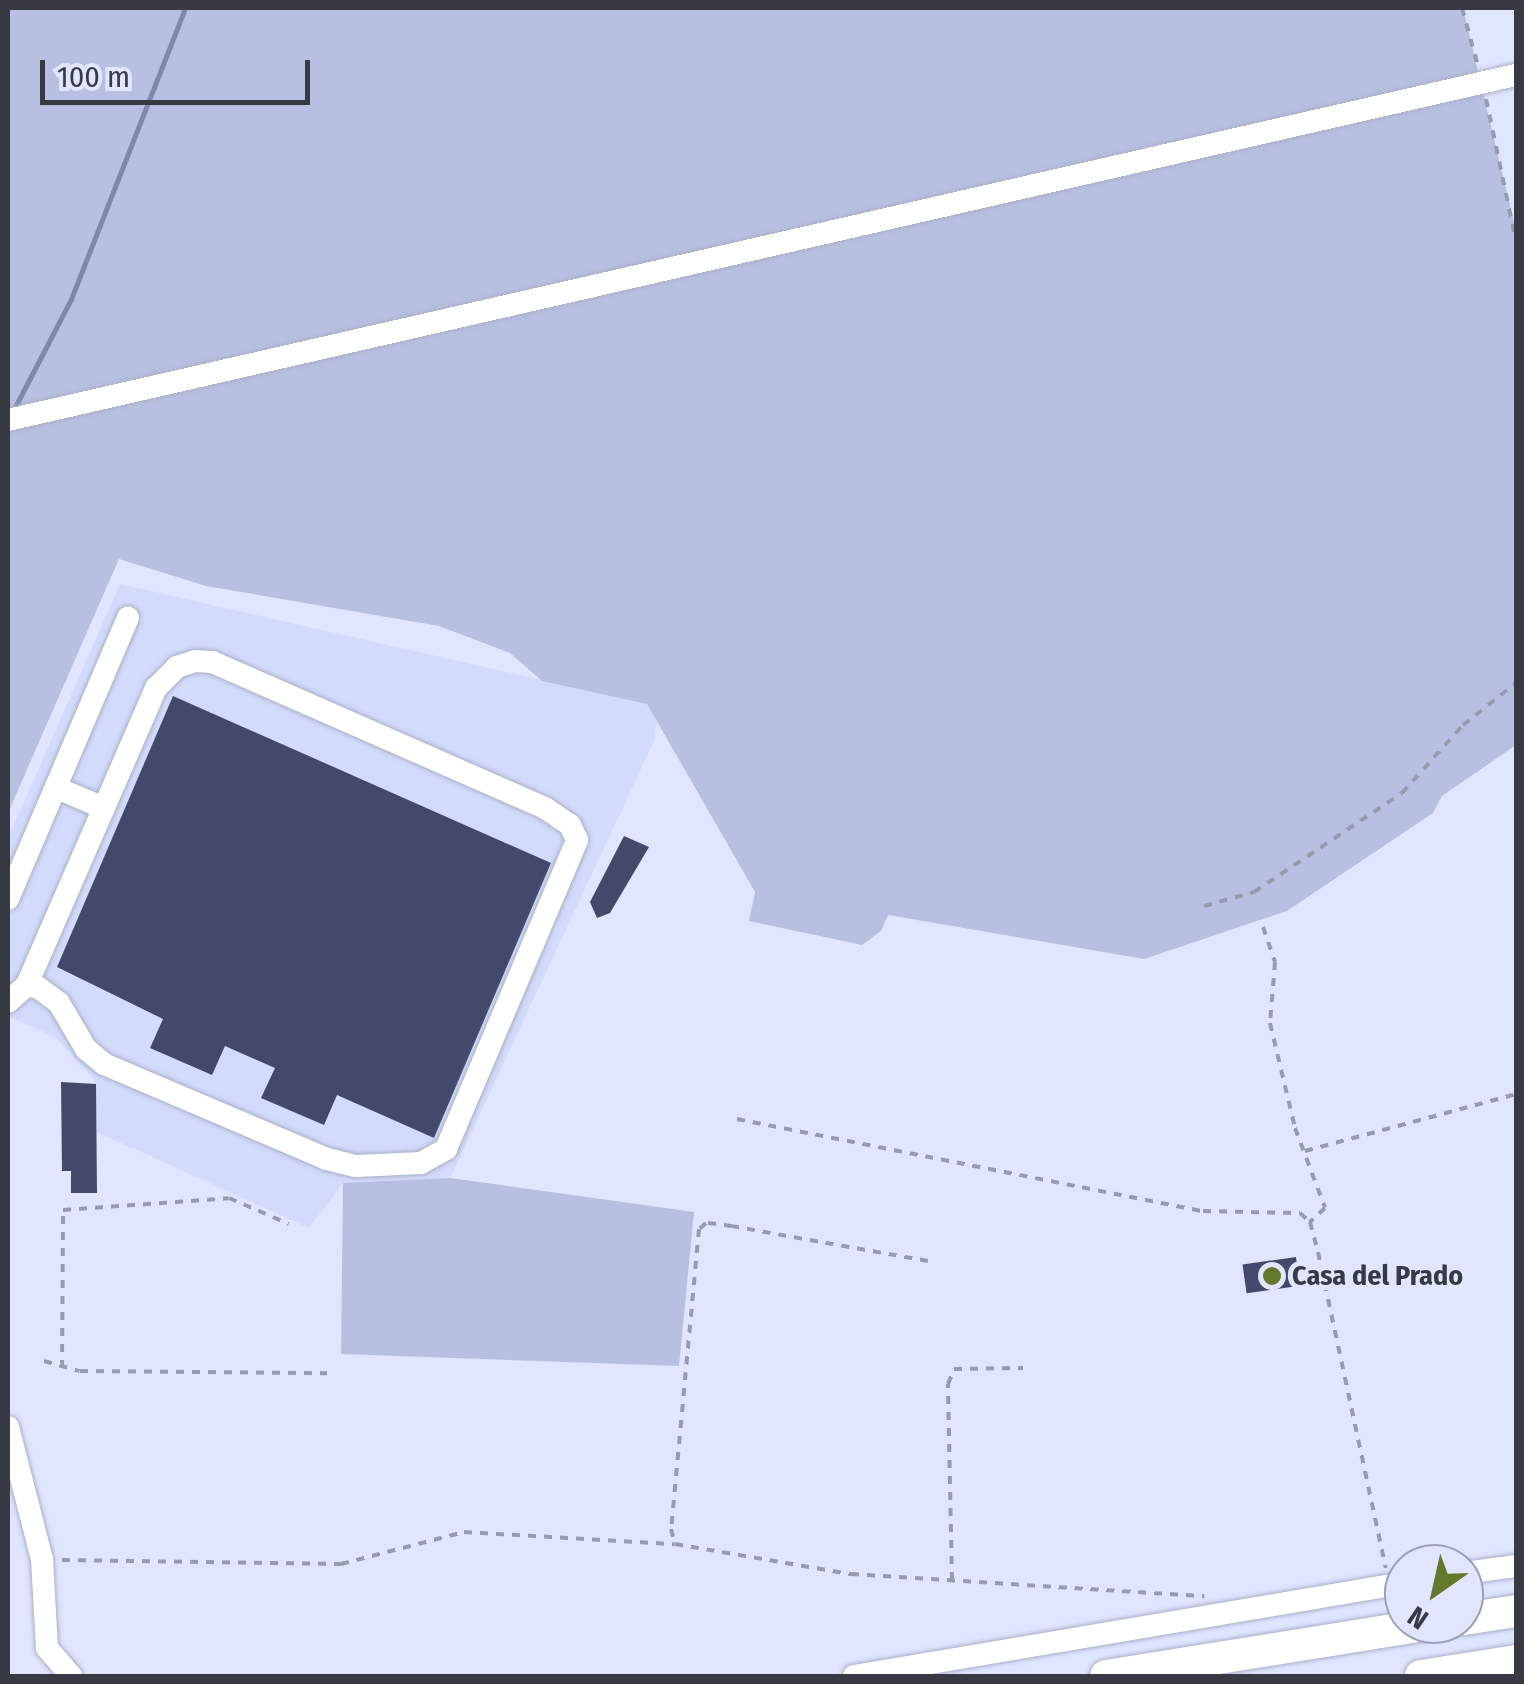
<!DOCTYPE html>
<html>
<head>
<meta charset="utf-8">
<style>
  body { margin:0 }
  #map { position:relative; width:1524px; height:1684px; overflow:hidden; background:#e0e6ff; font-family:"Fira Sans Condensed",sans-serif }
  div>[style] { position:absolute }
  .built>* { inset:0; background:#d3dbfb }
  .green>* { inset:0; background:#b8c0e1 }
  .stream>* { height:5px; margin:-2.5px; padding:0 2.5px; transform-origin:2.5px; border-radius:2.5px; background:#7e88ad }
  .building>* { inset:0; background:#42496b; transform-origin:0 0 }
  .path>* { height:4px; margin-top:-2px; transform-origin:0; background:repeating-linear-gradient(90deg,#969bad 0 8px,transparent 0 16px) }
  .roads { filter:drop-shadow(0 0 2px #aab0c7) drop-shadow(0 0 2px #aab0c7) }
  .minor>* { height:22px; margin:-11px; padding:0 11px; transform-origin:11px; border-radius:11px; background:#fff }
  .highway>* { height:32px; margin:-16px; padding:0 16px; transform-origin:16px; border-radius:16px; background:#fff }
  .dots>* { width:28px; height:28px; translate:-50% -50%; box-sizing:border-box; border:5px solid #e0e6ff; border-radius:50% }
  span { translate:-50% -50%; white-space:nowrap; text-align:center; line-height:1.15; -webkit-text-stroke:10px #e0e6ff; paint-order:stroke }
  .poi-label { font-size:28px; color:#373a43; font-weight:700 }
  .left { translate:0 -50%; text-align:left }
  .frame { position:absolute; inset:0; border:10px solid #373a43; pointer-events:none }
  .north { position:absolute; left:1384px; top:1544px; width:100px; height:100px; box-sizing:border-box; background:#e0e6ff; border:2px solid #9ca1b4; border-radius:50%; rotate:214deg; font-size:28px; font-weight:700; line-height:40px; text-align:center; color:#373a43 }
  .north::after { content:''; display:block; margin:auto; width:35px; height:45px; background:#62792b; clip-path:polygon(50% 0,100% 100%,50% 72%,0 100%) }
  .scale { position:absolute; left:40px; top:60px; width:270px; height:45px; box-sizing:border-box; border:5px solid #373a43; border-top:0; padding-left:12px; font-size:30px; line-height:35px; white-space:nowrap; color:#373a43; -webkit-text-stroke:8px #e0e6ff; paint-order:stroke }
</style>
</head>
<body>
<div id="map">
  <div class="built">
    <div style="clip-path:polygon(120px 584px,647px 704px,657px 718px,654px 741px,450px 1178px,343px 1183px,309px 1228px,97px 1132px,95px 1080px,55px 1037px,8px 1016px,8px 838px)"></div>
  </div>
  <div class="green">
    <div style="clip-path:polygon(8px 8px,1463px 8px,1516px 231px,1516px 745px,1442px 796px,1433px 813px,1287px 911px,1144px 959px,888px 915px,881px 931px,862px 945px,749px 921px,755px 892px,647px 704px,542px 681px,510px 653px,439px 626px,206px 586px,119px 559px,8px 813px)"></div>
    <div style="clip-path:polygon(450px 1178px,694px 1212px,679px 1366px,341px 1354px,343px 1183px)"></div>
  </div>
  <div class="stream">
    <div style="left:14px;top:409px;width:124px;rotate:-62.6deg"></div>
    <div style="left:71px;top:299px;width:313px;rotate:-68.6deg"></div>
  </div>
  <div class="building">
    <div style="clip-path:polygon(173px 696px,551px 863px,434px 1138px,337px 1095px,324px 1125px,261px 1098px,275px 1068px,225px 1046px,212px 1075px,150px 1048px,163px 1019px,57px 967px)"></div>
    <div style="clip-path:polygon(624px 836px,649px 847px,610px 913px,597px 918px,590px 902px)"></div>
    <div style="clip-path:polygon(61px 1082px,96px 1084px,97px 1193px,71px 1193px,71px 1171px,62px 1171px)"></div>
    <div style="left:1296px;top:1257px;width:29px;height:54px;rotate:82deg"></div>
  </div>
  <div class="path">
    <div style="left:1462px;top:8px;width:60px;rotate:74.6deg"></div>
    <div style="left:1486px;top:99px;width:145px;rotate:78.1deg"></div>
    <div style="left:1204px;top:906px;width:52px;rotate:-15.6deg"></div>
    <div style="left:1254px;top:892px;width:178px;rotate:-33.8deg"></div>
    <div style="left:1402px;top:793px;width:91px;rotate:-48.1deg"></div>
    <div style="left:1463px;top:725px;width:68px;rotate:-38.4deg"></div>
    <div style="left:1263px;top:927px;width:37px;rotate:71deg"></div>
    <div style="left:1275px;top:962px;width:61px;rotate:94.7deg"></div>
    <div style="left:1270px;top:1023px;width:108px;rotate:76.6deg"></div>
    <div style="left:1295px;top:1128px;width:85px;rotate:69.4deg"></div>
    <div style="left:1325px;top:1208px;width:21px;rotate:137deg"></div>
    <div style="left:737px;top:1119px;width:475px;rotate:11.2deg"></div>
    <div style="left:1203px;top:1211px;width:97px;rotate:1.2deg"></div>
    <div style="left:1300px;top:1213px;width:13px;rotate:42deg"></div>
    <div style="left:1310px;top:1222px;width:31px;rotate:75deg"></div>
    <div style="left:1318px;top:1252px;width:323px;rotate:77.9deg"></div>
    <div style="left:1305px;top:1151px;width:219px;rotate:-15.1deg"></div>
    <div style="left:928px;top:1261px;width:199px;rotate:-169.9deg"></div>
    <div style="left:732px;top:1226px;width:26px;rotate:-173deg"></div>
    <div style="left:706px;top:1223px;width:9px;rotate:139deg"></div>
    <div style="left:699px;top:1229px;width:301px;rotate:95.3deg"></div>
    <div style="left:671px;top:1529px;width:16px;rotate:75deg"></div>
    <div style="left:675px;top:1544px;width:179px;rotate:9.7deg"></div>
    <div style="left:851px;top:1574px;width:354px;rotate:3.6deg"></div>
    <div style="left:44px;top:1361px;width:37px;rotate:16deg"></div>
    <div style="left:80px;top:1371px;width:247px;rotate:0.5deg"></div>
    <div style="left:62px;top:1368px;width:158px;rotate:-89.6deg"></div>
    <div style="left:63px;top:1210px;width:166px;rotate:-4.1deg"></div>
    <div style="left:229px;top:1198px;width:65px;rotate:23.4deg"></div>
    <div style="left:62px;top:1560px;width:279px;rotate:0.8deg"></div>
    <div style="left:341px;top:1564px;width:127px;rotate:-14.6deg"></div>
    <div style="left:464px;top:1532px;width:211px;rotate:3.3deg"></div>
    <div style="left:952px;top:1580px;width:196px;rotate:-91.2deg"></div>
    <div style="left:948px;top:1384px;width:16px;rotate:-68deg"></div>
    <div style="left:954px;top:1369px;width:69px;rotate:-0.8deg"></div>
  </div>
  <div class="roads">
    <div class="minor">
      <div style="left:8px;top:420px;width:1547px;rotate:-12.89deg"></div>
      <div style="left:57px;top:788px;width:51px;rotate:23.1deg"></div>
      <div style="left:8px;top:899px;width:306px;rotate:-66.9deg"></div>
      <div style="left:8px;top:1002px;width:25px;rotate:-42deg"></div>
      <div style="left:27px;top:985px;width:12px;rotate:14deg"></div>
      <div style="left:39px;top:988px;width:25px;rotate:37deg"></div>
      <div style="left:59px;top:1003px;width:53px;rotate:59.6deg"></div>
      <div style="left:86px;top:1049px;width:23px;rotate:40deg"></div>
      <div style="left:104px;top:1064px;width:242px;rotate:23.1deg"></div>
      <div style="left:327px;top:1159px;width:30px;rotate:14deg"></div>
      <div style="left:356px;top:1166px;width:65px;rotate:-2.6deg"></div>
      <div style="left:421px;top:1163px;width:29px;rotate:-29deg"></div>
      <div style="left:446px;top:1149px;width:336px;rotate:-67deg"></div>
      <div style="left:577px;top:840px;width:17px;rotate:-115deg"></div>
      <div style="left:570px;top:825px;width:30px;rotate:-146deg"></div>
      <div style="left:545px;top:808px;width:363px;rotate:-156.3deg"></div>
      <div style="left:213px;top:662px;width:18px;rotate:-177deg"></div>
      <div style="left:195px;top:661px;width:19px;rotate:162deg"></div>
      <div style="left:177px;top:667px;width:30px;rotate:135deg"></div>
      <div style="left:156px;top:688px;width:324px;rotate:113.5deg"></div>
      <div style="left:8px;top:1427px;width:136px;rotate:75.6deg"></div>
      <div style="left:42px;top:1559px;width:89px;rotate:86.8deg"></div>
      <div style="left:47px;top:1648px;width:37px;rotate:49deg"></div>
      <div style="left:1464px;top:1573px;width:52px;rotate:-7.7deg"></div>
      <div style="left:854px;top:1676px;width:558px;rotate:-9.6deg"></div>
    </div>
    <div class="highway">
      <div style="left:1464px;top:1619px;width:53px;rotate:-8.7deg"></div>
      <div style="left:1106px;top:1676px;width:327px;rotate:-9.1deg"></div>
      <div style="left:1421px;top:1676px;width:96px;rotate:-9deg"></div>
    </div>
  </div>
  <div class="dots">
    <div style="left:1272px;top:1276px;background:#62792b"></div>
  </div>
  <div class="poi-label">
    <span class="left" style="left:1292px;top:1276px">Casa del Prado</span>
  </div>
  <div class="frame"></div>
  <div class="north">N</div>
  <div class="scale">100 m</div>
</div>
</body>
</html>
